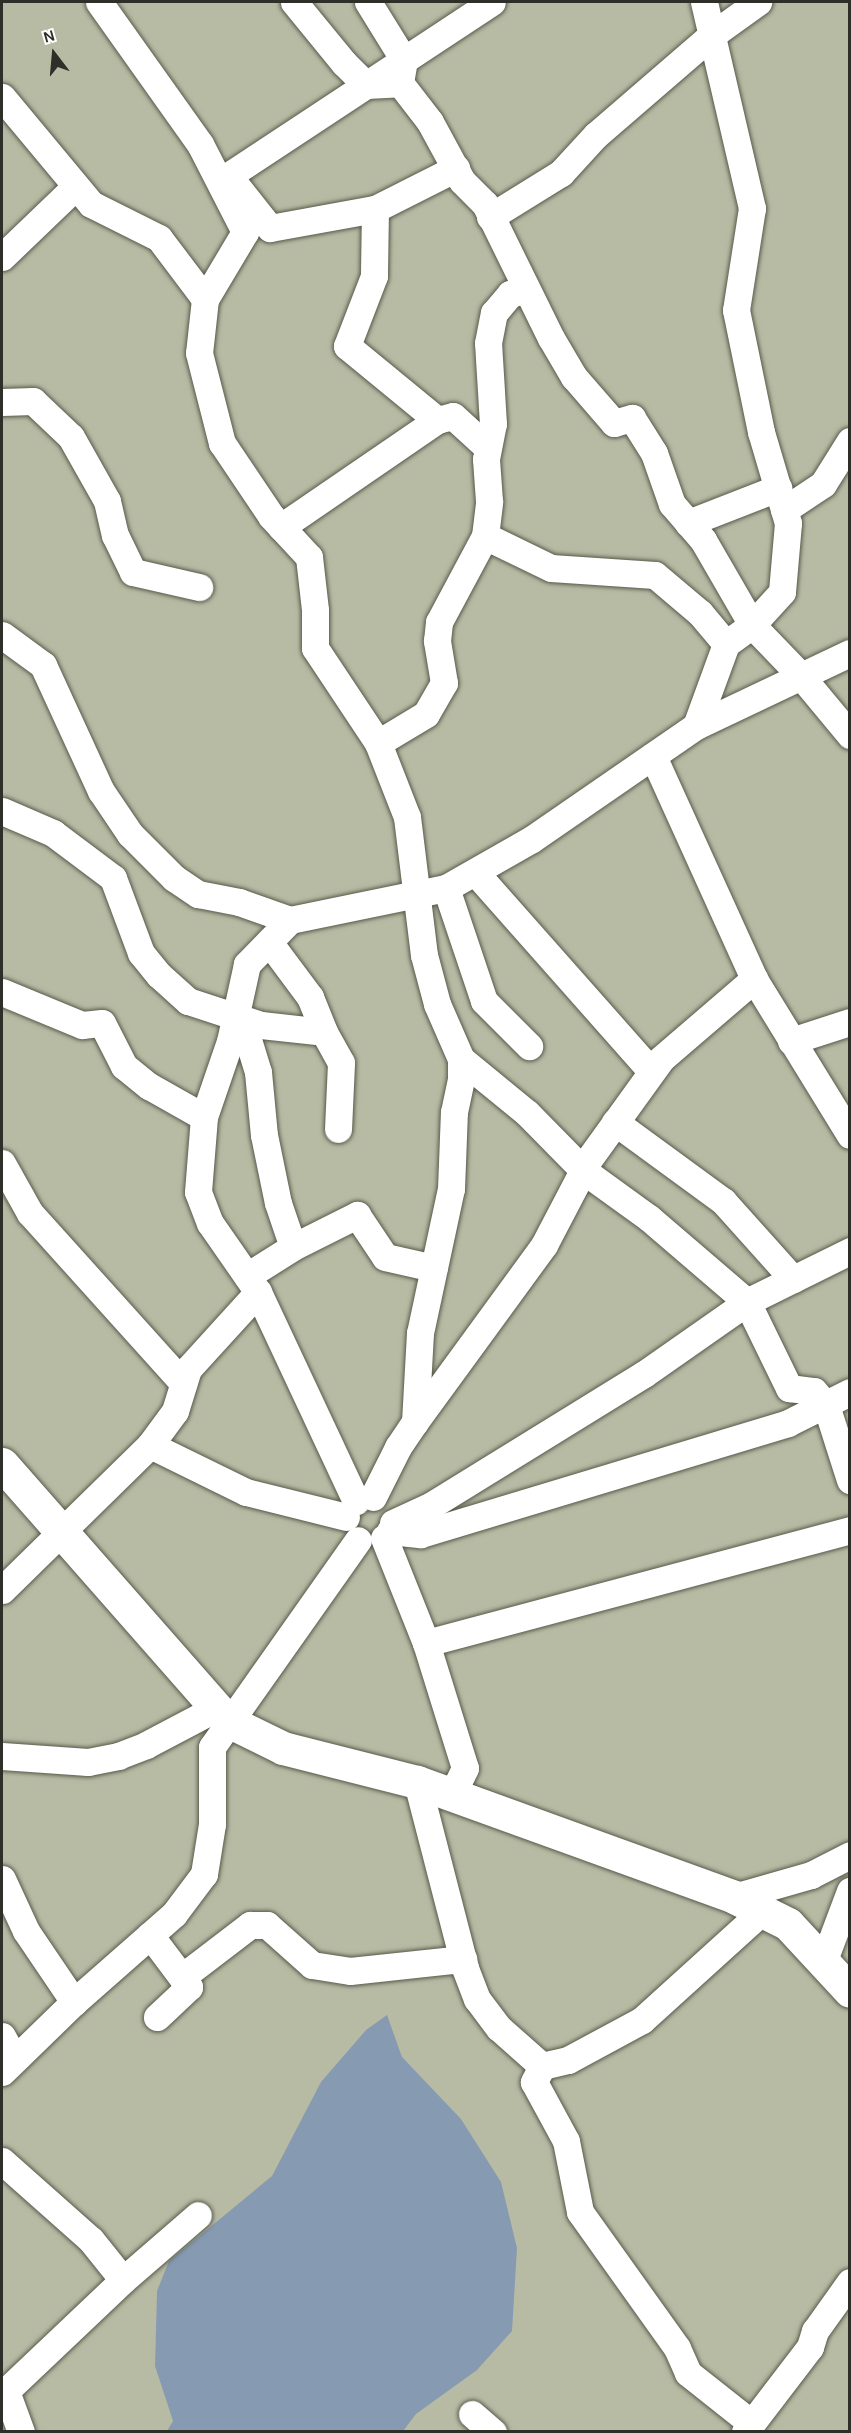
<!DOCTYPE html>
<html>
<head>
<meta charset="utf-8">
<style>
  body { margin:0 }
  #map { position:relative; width:851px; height:2433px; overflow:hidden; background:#dee1cf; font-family:Karla,sans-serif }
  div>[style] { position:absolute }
  .green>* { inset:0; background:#b8bba4; transform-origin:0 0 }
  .water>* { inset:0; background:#869ab2 }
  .roads { filter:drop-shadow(0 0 2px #585a4b) drop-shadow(0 0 2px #585a4b) }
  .minor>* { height:27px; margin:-13.5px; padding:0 13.5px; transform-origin:13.5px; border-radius:13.5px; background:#fff }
  .major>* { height:33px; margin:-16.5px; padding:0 16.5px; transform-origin:16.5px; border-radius:16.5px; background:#fff }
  span { translate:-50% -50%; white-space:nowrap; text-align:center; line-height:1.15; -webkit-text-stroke:5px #fff; paint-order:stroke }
  .frame { position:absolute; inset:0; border:3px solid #2e2f28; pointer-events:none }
  .north { position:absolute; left:24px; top:24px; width:60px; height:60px; -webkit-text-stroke:4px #fff; paint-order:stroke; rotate:344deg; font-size:16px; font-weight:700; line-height:24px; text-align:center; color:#2e2f28 }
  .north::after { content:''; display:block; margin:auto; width:21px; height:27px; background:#2e2f28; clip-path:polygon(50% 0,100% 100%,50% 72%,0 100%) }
</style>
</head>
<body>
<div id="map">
  <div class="green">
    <div style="left:2px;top:2px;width:847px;height:2429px"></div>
  </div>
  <div class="water">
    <div style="clip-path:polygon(387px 2015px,402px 2057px,461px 2119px,501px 2182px,517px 2248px,512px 2331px,477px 2370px,416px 2414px,403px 2431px,167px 2431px,173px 2421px,155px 2366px,157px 2291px,169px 2261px,272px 2176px,321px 2082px,366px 2030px)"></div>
  </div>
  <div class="roads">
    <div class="minor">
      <div style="left:99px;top:2px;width:174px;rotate:54.6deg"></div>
      <div style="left:200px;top:144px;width:99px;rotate:62.9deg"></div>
      <div style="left:245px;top:232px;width:78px;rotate:120.8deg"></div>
      <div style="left:205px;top:299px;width:54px;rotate:96.3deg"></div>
      <div style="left:199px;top:353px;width:93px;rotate:75.7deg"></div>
      <div style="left:222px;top:443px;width:88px;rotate:56.1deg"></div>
      <div style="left:271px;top:516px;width:56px;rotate:47.2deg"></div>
      <div style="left:309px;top:557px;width:53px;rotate:83.5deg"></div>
      <div style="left:315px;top:610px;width:38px;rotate:90deg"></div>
      <div style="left:315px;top:648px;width:114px;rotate:56.4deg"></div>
      <div style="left:378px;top:743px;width:79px;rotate:68.6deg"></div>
      <div style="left:407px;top:817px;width:139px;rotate:83deg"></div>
      <div style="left:424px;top:955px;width:51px;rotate:75.1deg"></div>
      <div style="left:437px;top:1004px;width:60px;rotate:66.4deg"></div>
      <div style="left:461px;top:1059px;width:85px;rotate:39.3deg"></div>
      <div style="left:527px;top:1113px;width:81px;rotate:45.5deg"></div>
      <div style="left:584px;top:1171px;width:80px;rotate:35.9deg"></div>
      <div style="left:649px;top:1218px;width:129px;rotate:40.6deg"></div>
      <div style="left:747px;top:1302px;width:126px;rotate:145deg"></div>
      <div style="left:644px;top:1374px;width:249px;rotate:148.3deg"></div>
      <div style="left:432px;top:1505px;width:43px;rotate:155.2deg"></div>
      <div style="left:294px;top:2px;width:79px;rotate:50.7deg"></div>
      <div style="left:344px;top:63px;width:31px;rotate:45deg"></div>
      <div style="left:366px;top:85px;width:34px;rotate:-3deg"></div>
      <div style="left:400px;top:83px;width:49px;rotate:52.4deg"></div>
      <div style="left:430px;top:122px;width:67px;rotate:61.5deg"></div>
      <div style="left:462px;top:181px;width:33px;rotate:45deg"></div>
      <div style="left:485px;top:204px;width:149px;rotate:63.8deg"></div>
      <div style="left:551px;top:338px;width:45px;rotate:59.5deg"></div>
      <div style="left:574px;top:377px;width:61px;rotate:49deg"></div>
      <div style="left:614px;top:423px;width:19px;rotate:-16deg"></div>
      <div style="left:632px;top:418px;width:41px;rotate:57.8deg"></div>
      <div style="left:654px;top:453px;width:54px;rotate:70.6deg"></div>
      <div style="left:672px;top:504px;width:48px;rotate:49.3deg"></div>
      <div style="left:703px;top:540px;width:98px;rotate:60deg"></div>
      <div style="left:752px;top:625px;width:32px;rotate:144deg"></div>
      <div style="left:726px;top:644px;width:87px;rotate:110.1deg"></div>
      <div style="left:368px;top:2px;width:68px;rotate:58.2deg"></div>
      <div style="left:404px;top:60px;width:17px;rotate:100deg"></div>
      <div style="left:704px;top:2px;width:212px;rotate:76.9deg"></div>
      <div style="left:752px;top:208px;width:103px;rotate:98.9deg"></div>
      <div style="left:736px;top:310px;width:125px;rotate:78.4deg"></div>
      <div style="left:761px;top:432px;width:95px;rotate:73.5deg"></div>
      <div style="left:788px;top:523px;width:69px;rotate:95deg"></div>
      <div style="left:782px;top:592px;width:45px;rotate:132.3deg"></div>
      <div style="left:752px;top:625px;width:71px;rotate:46.1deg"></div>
      <div style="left:801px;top:676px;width:77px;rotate:50.3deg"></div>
      <div style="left:2px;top:97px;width:139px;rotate:50.2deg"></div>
      <div style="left:91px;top:204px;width:76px;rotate:26.6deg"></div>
      <div style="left:159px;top:238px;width:76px;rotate:53deg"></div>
      <div style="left:219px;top:179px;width:9px;rotate:-18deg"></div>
      <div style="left:228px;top:176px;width:316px;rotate:-33.4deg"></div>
      <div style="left:231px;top:179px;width:63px;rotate:51.5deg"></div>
      <div style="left:270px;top:228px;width:107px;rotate:-10.3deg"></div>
      <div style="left:375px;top:209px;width:91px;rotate:-26.8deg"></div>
      <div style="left:375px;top:209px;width:67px;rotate:90.9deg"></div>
      <div style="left:374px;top:276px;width:75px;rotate:111.1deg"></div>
      <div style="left:347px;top:346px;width:117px;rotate:39.4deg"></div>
      <div style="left:437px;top:420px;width:16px;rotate:-14deg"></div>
      <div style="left:453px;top:416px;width:47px;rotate:42.4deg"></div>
      <div style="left:490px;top:217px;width:84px;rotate:-31.8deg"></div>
      <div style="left:561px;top:173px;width:52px;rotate:-47.4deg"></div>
      <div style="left:596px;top:135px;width:153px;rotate:-40.8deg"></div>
      <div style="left:712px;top:35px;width:57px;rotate:-35.7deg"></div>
      <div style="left:2px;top:257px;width:101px;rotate:-43.8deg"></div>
      <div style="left:2px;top:402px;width:31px;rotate:-2deg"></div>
      <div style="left:33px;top:401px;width:52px;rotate:43.5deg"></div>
      <div style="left:71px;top:437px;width:73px;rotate:60.6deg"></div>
      <div style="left:107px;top:501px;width:35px;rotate:77deg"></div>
      <div style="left:115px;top:535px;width:41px;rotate:64.1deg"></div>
      <div style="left:133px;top:572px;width:68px;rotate:12.8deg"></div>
      <div style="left:784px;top:510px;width:47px;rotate:-33.7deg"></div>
      <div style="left:823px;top:484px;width:51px;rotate:-57.9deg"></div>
      <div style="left:688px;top:523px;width:97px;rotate:-21.3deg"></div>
      <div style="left:281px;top:527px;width:189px;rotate:-34.4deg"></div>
      <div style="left:485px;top:536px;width:73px;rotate:25.9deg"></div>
      <div style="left:551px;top:568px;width:104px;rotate:3.9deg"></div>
      <div style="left:655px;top:575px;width:59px;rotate:40.2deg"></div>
      <div style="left:700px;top:613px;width:40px;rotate:50deg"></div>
      <div style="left:2px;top:635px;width:51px;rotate:36.2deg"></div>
      <div style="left:43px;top:665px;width:139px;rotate:65.3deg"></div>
      <div style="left:101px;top:791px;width:52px;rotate:56deg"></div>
      <div style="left:130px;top:834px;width:62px;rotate:45deg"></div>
      <div style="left:174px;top:878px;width:29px;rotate:34deg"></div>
      <div style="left:198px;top:894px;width:42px;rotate:11deg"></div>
      <div style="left:239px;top:902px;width:54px;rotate:19.4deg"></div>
      <div style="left:290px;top:920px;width:159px;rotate:-11.6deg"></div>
      <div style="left:446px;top:888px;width:99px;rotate:-29.7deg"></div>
      <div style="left:532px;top:839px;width:199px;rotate:-34.6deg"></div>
      <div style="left:696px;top:726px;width:170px;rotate:-25.4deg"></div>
      <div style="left:378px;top:743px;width:56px;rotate:-31.1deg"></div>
      <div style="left:426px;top:714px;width:36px;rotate:-60deg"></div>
      <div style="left:444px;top:683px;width:43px;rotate:-99.5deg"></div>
      <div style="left:437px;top:641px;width:19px;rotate:-84deg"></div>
      <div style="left:439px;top:622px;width:98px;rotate:-61.9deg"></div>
      <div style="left:485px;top:536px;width:35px;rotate:-83deg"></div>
      <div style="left:489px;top:501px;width:42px;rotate:-94.1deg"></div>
      <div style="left:486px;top:459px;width:36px;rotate:-79deg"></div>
      <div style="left:493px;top:424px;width:81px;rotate:-93.5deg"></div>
      <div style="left:488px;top:343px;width:31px;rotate:-79deg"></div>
      <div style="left:494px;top:313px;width:25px;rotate:-50deg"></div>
      <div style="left:510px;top:294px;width:17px;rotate:-17deg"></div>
      <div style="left:653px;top:756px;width:245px;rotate:65.6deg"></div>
      <div style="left:754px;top:979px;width:183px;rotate:58.4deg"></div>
      <div style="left:2px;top:811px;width:56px;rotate:23.3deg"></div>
      <div style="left:53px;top:833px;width:75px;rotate:36.9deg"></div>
      <div style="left:113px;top:878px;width:80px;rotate:69.5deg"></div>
      <div style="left:141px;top:953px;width:28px;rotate:51deg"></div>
      <div style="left:159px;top:975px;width:39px;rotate:42deg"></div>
      <div style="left:188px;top:1001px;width:77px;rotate:18.2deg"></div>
      <div style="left:261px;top:1025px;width:63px;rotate:6.3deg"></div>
      <div style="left:475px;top:872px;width:266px;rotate:48.5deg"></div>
      <div style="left:446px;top:888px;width:119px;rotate:71.4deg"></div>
      <div style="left:484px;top:1001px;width:64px;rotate:45deg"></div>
      <div style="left:290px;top:920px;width:62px;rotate:134.3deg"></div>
      <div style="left:247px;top:964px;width:79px;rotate:102.4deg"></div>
      <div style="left:230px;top:1041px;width:80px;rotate:108.9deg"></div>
      <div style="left:204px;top:1117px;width:75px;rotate:94.6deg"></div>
      <div style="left:198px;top:1192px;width:33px;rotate:69deg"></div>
      <div style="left:210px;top:1223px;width:84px;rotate:55.2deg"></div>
      <div style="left:258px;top:1292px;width:231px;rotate:64.9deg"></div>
      <div style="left:269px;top:942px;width:69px;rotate:53.3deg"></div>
      <div style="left:310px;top:997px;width:38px;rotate:68deg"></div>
      <div style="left:324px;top:1032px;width:35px;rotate:61deg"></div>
      <div style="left:341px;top:1063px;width:66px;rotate:92.6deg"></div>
      <div style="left:2px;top:992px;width:87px;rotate:22.4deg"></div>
      <div style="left:82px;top:1025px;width:20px;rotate:-6deg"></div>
      <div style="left:102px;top:1023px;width:48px;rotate:62.9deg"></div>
      <div style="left:124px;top:1066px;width:32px;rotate:39deg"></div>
      <div style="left:149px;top:1086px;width:63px;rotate:29.4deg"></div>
      <div style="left:242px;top:1020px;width:54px;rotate:72.9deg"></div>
      <div style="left:258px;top:1072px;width:63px;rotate:84.6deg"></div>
      <div style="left:264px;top:1135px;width:69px;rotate:78.4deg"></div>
      <div style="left:278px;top:1203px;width:46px;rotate:71.2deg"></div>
      <div style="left:791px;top:1041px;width:62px;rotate:-17.9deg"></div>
      <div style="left:615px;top:1122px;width:134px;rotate:36.2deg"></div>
      <div style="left:723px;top:1201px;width:105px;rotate:48.1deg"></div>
      <div style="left:2px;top:1163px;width:57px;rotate:60.8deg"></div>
      <div style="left:30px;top:1213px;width:229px;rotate:48deg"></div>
      <div style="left:850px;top:1251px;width:115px;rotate:153.7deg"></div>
      <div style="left:747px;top:1302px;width:96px;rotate:64deg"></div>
      <div style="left:789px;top:1388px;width:25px;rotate:7deg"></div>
      <div style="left:814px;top:1391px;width:18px;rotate:49deg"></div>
      <div style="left:826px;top:1405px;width:79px;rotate:72.3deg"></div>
      <div style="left:247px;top:1276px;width:54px;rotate:-32.2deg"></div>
      <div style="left:293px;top:1247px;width:72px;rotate:-26.6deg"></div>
      <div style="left:357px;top:1215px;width:50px;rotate:56.3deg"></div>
      <div style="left:385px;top:1257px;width:50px;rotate:12.7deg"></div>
      <div style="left:415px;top:1422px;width:219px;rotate:-53.9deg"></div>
      <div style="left:544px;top:1245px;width:97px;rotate:-62.4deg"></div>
      <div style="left:589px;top:1159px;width:123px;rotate:-54.2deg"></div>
      <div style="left:661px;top:1059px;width:123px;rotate:-40.7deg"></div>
      <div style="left:150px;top:1445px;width:107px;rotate:26.1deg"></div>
      <div style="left:246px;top:1492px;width:103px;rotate:14deg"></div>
      <div style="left:373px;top:1497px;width:56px;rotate:-63.4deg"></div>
      <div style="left:398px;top:1447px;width:30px;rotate:-56deg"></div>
      <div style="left:415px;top:1422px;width:89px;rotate:-86.8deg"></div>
      <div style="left:420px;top:1333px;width:147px;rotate:-77.9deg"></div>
      <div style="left:451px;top:1189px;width:77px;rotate:-87.8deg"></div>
      <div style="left:454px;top:1112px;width:33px;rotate:-78deg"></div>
      <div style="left:461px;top:1080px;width:21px;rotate:-90deg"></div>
      <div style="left:390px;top:1531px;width:31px;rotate:6deg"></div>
      <div style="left:421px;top:1534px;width:383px;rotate:-16.8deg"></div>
      <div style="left:788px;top:1423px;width:69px;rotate:-26.6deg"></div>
      <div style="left:384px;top:1538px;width:113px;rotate:68.2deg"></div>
      <div style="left:426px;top:1643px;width:131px;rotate:72.7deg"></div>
      <div style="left:465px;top:1768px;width:30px;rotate:116deg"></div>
      <div style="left:2px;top:1590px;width:207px;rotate:-44.4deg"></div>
      <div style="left:150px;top:1445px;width:42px;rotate:-53.7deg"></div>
      <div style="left:175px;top:1411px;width:44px;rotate:-72.8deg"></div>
      <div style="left:188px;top:1369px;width:104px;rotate:-47.7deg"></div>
      <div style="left:426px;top:1643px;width:439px;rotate:-14.9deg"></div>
      <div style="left:2px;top:1756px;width:86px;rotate:4deg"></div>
      <div style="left:88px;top:1762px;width:31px;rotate:-11deg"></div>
      <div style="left:118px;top:1756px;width:30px;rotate:-21deg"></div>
      <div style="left:146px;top:1745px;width:81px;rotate:-27.8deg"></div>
      <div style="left:417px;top:1782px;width:192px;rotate:75.5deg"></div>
      <div style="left:465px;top:1968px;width:33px;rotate:69deg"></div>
      <div style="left:477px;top:1999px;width:36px;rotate:53deg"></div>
      <div style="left:499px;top:2028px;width:57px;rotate:41.5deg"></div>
      <div style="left:542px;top:2066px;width:18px;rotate:117deg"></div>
      <div style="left:534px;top:2082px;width:67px;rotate:61.5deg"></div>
      <div style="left:566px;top:2141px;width:72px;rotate:78.8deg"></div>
      <div style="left:580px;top:2212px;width:167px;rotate:54.5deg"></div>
      <div style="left:677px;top:2348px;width:27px;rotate:66deg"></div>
      <div style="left:688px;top:2373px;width:80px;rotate:38.4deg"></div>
      <div style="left:2px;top:1879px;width:57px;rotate:65.2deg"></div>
      <div style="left:26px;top:1931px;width:86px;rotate:55.9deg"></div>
      <div style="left:734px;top:1897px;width:80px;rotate:-15.9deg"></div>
      <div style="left:811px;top:1875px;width:44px;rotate:-27.1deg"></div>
      <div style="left:150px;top:1935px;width:65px;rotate:53.1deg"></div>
      <div style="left:189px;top:1987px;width:44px;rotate:136.8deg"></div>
      <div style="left:824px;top:1960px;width:74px;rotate:-69.4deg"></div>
      <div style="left:182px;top:1977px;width:86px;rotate:-37.4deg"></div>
      <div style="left:250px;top:1925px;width:17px"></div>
      <div style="left:267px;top:1925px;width:60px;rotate:41.6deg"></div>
      <div style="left:312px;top:1965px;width:38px;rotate:9deg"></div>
      <div style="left:350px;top:1971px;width:114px;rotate:-6.1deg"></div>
      <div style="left:2px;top:2036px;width:26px;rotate:61deg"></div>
      <div style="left:542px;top:2066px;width:27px;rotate:-13deg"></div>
      <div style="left:568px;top:2060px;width:84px;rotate:-28.4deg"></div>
      <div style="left:642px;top:2020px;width:162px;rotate:-42.2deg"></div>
      <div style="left:2px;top:2072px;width:100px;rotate:-44.2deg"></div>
      <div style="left:74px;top:2002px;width:133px;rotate:-41.3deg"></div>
      <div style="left:174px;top:1914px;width:50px;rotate:-53.1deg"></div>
      <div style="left:204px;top:1874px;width:51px;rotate:-80.9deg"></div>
      <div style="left:212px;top:1824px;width:77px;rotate:-90deg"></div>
      <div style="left:212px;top:1747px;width:253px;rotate:-54.8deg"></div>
      <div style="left:2px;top:2161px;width:119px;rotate:41.6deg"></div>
      <div style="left:91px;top:2240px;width:51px;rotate:51.3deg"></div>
      <div style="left:472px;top:2414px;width:28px;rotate:41deg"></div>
      <div style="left:21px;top:2432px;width:44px;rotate:-110.1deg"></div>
      <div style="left:6px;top:2391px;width:161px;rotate:-43.5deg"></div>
      <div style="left:123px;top:2280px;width:99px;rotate:-40.9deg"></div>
      <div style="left:745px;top:2432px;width:107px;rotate:-52.6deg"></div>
      <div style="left:810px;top:2347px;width:17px;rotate:-73deg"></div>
      <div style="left:815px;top:2331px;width:60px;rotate:-54.5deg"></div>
    </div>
    <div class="major">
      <div style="left:2px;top:1464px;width:342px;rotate:48.7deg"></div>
      <div style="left:228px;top:1721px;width:61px;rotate:26.1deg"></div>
      <div style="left:283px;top:1748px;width:138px;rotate:14.2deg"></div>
      <div style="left:417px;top:1782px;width:337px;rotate:19.9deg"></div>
      <div style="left:734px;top:1897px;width:60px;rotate:26.6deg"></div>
      <div style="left:788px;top:1924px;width:91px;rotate:47.2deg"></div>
    </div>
  </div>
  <div class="frame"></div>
  <div class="north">N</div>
</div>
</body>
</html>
